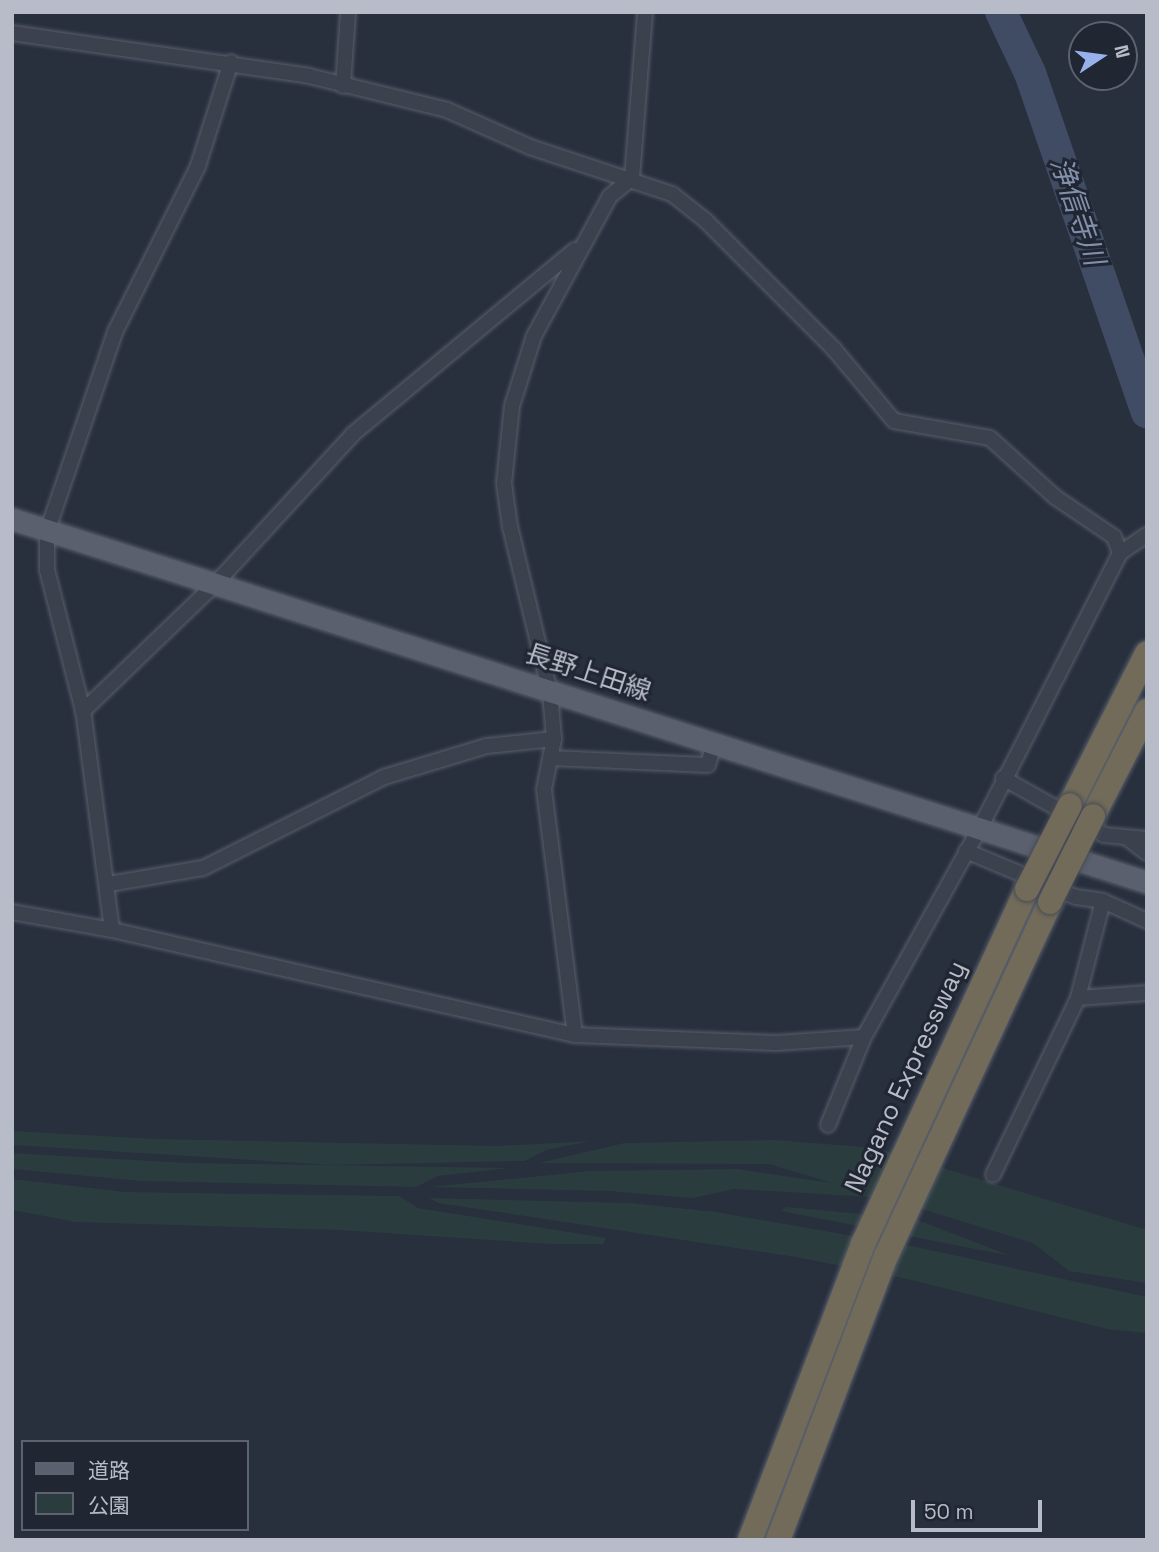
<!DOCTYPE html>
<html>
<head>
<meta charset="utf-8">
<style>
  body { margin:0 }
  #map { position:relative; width:1159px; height:1552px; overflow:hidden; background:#282f3d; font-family:"Space Grotesk","Noto Sans JP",sans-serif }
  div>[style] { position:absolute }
  .green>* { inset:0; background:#2b3c3f }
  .river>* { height:32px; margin:-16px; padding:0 16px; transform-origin:16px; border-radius:16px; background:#404b64 }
  .roads { filter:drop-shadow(0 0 2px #595f6b) drop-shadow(0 0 2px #595f6b) }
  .street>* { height:14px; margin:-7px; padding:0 7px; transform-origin:7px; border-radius:7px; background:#3b414d }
  .primary>* { height:21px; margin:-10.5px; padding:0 10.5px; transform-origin:10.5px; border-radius:10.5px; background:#5a606d }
  .highway>* { height:24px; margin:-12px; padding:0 12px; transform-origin:12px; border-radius:12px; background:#726b59 }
  .bridges { filter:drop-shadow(0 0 2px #464c58) drop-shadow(0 0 2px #464c58) }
  .highway-bridge>* { height:24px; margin:-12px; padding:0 12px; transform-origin:12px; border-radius:12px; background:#726b59 }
  span { translate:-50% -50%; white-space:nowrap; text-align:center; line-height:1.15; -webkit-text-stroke:6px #202632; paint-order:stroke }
  .street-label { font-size:26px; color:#b8bcc8 }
  .water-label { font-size:28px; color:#8390ac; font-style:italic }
  .frame { position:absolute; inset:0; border:14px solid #b8bcc8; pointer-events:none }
  .legend { position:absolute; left:21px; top:1440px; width:228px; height:91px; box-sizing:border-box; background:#202632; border:2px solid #5d626e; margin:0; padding:9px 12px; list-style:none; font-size:21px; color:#b8bcc8 }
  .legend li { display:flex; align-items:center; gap:14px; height:35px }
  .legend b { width:35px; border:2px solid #5d626e }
  .north { position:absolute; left:1068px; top:21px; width:70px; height:70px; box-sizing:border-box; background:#202632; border:2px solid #5d626e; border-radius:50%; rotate:77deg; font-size:19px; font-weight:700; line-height:28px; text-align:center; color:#b8bcc8 }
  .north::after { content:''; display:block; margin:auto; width:24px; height:32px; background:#98b1ed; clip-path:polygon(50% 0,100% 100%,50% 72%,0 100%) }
  .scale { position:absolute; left:911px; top:1500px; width:131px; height:32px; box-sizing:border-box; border:4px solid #b8bcc8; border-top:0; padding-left:9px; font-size:21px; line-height:24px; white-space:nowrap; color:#b8bcc8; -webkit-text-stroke:5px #202632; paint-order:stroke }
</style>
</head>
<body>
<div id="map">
  <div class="green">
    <div style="clip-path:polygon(12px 1131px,158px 1139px,498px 1146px,591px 1141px,546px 1150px,525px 1161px,331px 1165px,12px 1145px)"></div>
    <div style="clip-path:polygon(775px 1140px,877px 1148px,1147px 1230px,1147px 1283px,1069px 1271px,1033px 1243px,886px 1198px,735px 1189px,692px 1198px,609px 1191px,430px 1187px,590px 1171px,737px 1169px,832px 1183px,769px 1164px,539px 1163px,624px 1143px)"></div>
    <div style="clip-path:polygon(12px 1153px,188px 1163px,511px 1168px,438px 1176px,416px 1187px,141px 1181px,12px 1169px)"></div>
    <div style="clip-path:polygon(12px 1179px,126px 1192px,399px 1196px,418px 1208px,606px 1238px,603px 1244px,551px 1244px,339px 1230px,76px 1222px,12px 1210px)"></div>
    <div style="clip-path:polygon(429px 1198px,631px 1203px,716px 1212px,916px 1247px,1147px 1297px,1147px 1333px,1107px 1329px,907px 1279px,796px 1257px,438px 1203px)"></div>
    <div style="clip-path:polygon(787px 1207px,915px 1219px,1011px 1256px,781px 1211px)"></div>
  </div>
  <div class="river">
    <div style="left:1001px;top:12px;width:68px;rotate:64.6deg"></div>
    <div style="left:1030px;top:73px;width:359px;rotate:71deg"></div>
  </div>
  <div class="roads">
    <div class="street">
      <div style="left:12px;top:33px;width:300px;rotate:8.2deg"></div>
      <div style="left:309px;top:76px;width:142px;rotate:13.8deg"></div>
      <div style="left:447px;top:110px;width:91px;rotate:24deg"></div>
      <div style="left:530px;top:147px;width:150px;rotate:18.3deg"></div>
      <div style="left:672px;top:194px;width:42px;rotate:38.2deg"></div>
      <div style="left:705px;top:220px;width:181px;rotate:45deg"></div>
      <div style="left:833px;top:348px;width:95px;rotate:50.1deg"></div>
      <div style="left:894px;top:421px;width:97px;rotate:10deg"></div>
      <div style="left:990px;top:438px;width:88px;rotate:42.2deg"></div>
      <div style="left:1055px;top:497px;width:71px;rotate:34.1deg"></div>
      <div style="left:1114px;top:537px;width:17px;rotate:69deg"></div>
      <div style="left:343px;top:86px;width:74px;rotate:-86.1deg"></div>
      <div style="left:83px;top:711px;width:186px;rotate:-43.9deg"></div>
      <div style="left:217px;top:582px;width:201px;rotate:-47.4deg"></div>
      <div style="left:353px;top:434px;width:288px;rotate:-39.7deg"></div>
      <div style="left:550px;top:758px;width:158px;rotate:2.5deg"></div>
      <div style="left:708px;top:765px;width:24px;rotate:-75deg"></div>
      <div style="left:1003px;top:778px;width:116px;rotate:29.4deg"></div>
      <div style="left:1104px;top:835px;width:43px;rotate:5.3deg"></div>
      <div style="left:1127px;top:838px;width:25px;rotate:37deg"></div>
      <div style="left:966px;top:851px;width:119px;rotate:22.7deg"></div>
      <div style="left:1076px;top:897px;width:27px;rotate:8deg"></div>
      <div style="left:1103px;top:901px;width:100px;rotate:104.5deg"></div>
      <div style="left:1078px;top:998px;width:196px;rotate:115.7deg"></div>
      <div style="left:109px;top:884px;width:95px;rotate:-9.7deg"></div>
      <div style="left:203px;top:868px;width:203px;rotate:-26.7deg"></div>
      <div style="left:384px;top:777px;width:108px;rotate:-16.8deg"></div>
      <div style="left:487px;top:746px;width:67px;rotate:-6deg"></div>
      <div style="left:1103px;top:901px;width:48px;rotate:24.4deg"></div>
      <div style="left:12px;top:912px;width:102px;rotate:10.2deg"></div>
      <div style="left:112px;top:930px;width:475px;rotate:12.8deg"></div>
      <div style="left:575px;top:1035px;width:201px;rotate:2.3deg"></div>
      <div style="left:776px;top:1043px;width:88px;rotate:-3.9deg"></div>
      <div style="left:112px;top:930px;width:221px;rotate:-97.5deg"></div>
      <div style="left:83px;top:711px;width:146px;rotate:-104.3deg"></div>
      <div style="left:47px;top:570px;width:38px;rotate:-90deg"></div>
      <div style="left:47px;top:532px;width:211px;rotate:-71.2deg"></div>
      <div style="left:115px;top:332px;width:186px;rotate:-63.4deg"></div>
      <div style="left:198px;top:166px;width:109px;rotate:-72.4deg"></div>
      <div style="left:1078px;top:998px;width:69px;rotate:-4.1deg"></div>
      <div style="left:575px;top:1035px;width:248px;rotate:-97.2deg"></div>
      <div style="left:544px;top:789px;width:51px;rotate:-78.7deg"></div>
      <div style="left:554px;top:739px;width:47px;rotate:-94.9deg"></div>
      <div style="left:550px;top:692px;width:170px;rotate:-103.6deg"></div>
      <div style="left:510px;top:527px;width:44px;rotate:-97.8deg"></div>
      <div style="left:504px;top:483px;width:77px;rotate:-84.1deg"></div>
      <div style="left:512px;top:406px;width:73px;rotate:-72.6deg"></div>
      <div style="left:534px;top:336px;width:159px;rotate:-61.5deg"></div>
      <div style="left:610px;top:196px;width:28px;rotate:-39deg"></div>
      <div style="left:632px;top:178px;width:167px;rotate:-85.5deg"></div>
      <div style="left:828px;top:1125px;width:95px;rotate:-67.8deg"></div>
      <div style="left:864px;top:1037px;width:239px;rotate:-61deg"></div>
      <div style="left:980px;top:828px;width:309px;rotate:-63deg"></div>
      <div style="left:1120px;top:553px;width:32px;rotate:-34deg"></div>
    </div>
    <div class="primary">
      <div style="left:12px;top:519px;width:1192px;rotate:17.74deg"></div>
    </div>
    <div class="highway">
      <div style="left:1070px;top:805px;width:170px;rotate:-63.1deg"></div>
      <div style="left:1093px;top:816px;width:118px;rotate:-62.8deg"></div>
      <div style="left:750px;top:1540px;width:317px;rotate:-69.1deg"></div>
      <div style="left:863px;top:1244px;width:391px;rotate:-65.2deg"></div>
      <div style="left:778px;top:1540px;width:304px;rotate:-69.2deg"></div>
      <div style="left:886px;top:1256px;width:390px;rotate:-65.1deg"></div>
    </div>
  </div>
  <div class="bridges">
    <div class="highway-bridge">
      <div style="left:1027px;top:889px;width:94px;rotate:-62.9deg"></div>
      <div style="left:1050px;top:902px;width:96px;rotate:-63.4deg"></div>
    </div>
  </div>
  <div class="street-label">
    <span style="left:588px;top:673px;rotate:18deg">長野上田線</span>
    <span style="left:906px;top:1077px;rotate:-65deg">Nagano Expressway</span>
  </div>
  <div class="water-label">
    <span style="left:1078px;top:211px;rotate:71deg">浄信寺川</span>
  </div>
  <div class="frame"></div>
  <ul class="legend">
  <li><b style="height:9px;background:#5a606d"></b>道路</li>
  <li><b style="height:19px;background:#2b3c3f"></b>公園</li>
  </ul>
  <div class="north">N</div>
  <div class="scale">50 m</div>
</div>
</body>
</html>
